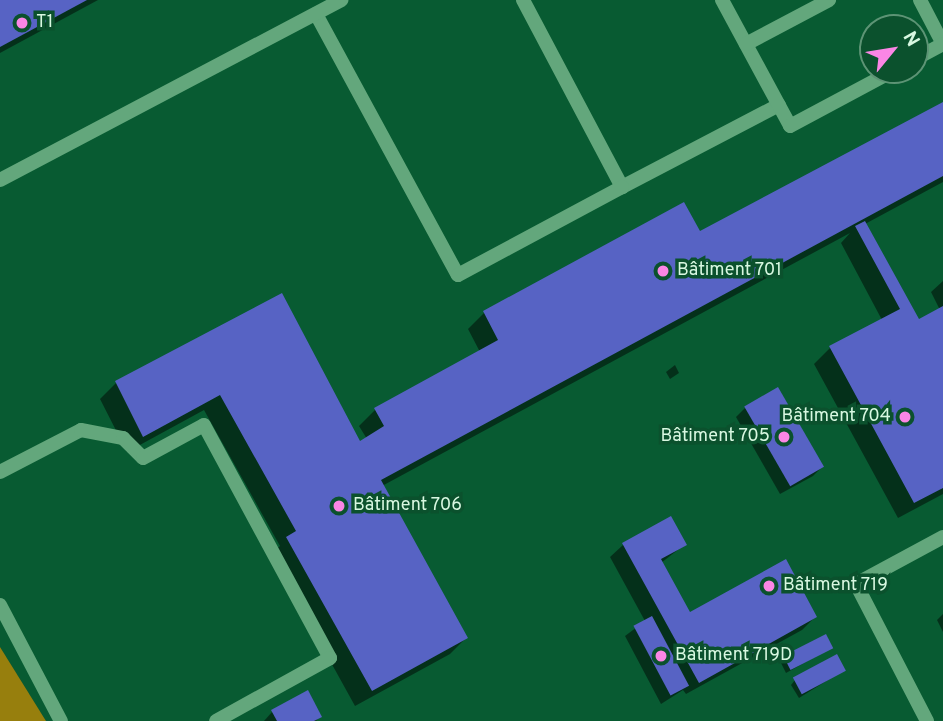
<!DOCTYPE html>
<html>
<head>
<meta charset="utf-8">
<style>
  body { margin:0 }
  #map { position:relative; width:943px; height:721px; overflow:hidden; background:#0b512d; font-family:Overpass,sans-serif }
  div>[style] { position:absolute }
  .built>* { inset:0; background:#085b32 }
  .forest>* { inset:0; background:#977f0d }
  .shadow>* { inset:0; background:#0007 }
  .building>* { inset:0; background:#5763c4; transform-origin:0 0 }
  .service>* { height:14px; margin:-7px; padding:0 7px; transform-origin:7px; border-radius:7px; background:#63a77c }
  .dots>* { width:19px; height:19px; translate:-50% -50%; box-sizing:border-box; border:4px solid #0b512d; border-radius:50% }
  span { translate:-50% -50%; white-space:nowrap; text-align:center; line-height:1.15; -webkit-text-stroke:7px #0b512d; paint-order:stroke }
  .poi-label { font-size:18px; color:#d8f8e1 }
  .left { translate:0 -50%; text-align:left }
  .right { translate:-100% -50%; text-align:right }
  .north { position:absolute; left:859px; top:14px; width:70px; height:70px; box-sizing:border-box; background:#0b512d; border:2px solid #5d9475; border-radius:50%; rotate:60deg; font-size:19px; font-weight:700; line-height:28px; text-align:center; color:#d8f8e1 }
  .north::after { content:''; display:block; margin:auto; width:24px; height:32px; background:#fb86e5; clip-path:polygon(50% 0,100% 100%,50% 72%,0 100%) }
</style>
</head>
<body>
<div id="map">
  <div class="built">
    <div style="clip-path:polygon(evenodd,0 0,943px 0,943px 721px,46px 721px,0 647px,0 0,873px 28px,915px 28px,915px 70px,873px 70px,873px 28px)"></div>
  </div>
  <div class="forest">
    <div style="clip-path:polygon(0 647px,46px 721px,0 721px)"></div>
  </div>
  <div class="shadow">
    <div style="clip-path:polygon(0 0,98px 0,0 53px)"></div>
    <div style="clip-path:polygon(943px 104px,943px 182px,865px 224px,918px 322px,940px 310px,931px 292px,943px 281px,943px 494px,898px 518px,814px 364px,830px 348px,882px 320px,841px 243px,850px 233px,382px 486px,466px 638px,450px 654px,355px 706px,271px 554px,280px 546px,204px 410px,127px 452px,100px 399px,116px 383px,281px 295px,360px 444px,367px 439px,359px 426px,375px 410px,480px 352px,468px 329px,484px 313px,684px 204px,700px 233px)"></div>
    <div style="clip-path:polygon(675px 365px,679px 373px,670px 379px,666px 372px)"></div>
    <div style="clip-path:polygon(745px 408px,822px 467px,813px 476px,780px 494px,736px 417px)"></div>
    <div style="clip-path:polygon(670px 518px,684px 545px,661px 563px,690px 614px,815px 617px,802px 630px,686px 694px,683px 690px,661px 704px,625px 636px,645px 621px,610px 557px,623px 545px)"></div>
    <div style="clip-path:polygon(943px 614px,943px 632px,937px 620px)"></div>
    <div style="clip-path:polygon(831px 648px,786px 673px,780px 661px,784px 657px)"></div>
    <div style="clip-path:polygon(844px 670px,799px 698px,791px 685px,795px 680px)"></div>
    <div style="clip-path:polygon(272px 712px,320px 716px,316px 721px,264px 721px)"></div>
  </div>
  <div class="building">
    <div style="clip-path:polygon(0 0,87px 0,0 47px)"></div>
    <div style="clip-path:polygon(943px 102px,943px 176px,381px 480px,468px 638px,372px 691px,286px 537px,296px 531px,220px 395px,143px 437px,115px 381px,282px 293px,360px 441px,384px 426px,374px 408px,498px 340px,483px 311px,684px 202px,700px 231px)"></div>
    <div style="clip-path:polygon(865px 221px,919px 319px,943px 306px,943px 488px,914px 503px,829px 346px,900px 309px,855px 226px)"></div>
    <div style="left:778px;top:387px;width:92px;height:39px;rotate:60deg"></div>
    <div style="clip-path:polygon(671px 516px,687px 545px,661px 559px,690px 612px,786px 559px,817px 617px,699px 683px,622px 543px)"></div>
    <div style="left:652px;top:616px;width:79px;height:21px;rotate:62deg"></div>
    <div style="left:826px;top:634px;width:16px;height:48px;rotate:63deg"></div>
    <div style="left:837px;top:654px;width:19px;height:50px;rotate:62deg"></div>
    <div style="clip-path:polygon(308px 690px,322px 717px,314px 721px,277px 721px,271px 710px)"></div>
  </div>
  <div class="service">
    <div style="left:523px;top:0;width:212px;rotate:62.1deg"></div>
    <div style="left:622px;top:187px;width:177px;rotate:-27.6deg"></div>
    <div style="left:722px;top:0;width:143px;rotate:61.6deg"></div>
    <div style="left:790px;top:126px;width:119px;rotate:-28.1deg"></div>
    <div style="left:920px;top:0;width:50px;rotate:62.4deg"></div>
    <div style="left:316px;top:14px;width:297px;rotate:61.5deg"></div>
    <div style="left:458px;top:275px;width:186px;rotate:-28.2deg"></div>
    <div style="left:746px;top:44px;width:94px;rotate:-27.9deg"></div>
    <div style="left:915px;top:59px;width:32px;rotate:-28deg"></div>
    <div style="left:0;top:180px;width:386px;rotate:-27.8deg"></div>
    <div style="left:0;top:472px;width:91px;rotate:-27.4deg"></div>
    <div style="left:81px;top:430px;width:43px;rotate:10.8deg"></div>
    <div style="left:123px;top:438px;width:28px;rotate:45deg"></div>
    <div style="left:143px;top:458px;width:69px;rotate:-28.4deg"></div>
    <div style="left:204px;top:425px;width:265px;rotate:61.6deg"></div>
    <div style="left:330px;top:658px;width:130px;rotate:151.1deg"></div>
    <div style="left:0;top:605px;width:131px;rotate:62.3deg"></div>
    <div style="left:927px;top:721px;width:154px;rotate:-117.4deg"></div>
    <div style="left:856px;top:584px;width:99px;rotate:-28.4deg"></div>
  </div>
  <div class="dots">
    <div style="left:22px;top:23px;background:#fb86e5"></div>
    <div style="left:663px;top:271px;background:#fb86e5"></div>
    <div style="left:905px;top:417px;background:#fb86e5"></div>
    <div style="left:784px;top:437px;background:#fb86e5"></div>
    <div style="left:339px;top:506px;background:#fb86e5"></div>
    <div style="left:769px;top:586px;background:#fb86e5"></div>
    <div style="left:661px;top:656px;background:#fb86e5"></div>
  </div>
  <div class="poi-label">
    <span class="left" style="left:36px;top:23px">T1</span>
    <span class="left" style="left:677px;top:271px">Bâtiment 701</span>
    <span class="right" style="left:891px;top:417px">Bâtiment 704</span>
    <span class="right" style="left:770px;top:437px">Bâtiment 705</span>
    <span class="left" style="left:353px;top:506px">Bâtiment 706</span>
    <span class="left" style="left:783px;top:586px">Bâtiment 719</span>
    <span class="left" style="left:675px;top:656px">Bâtiment 719D</span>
  </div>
  <div class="north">N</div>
</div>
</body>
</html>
